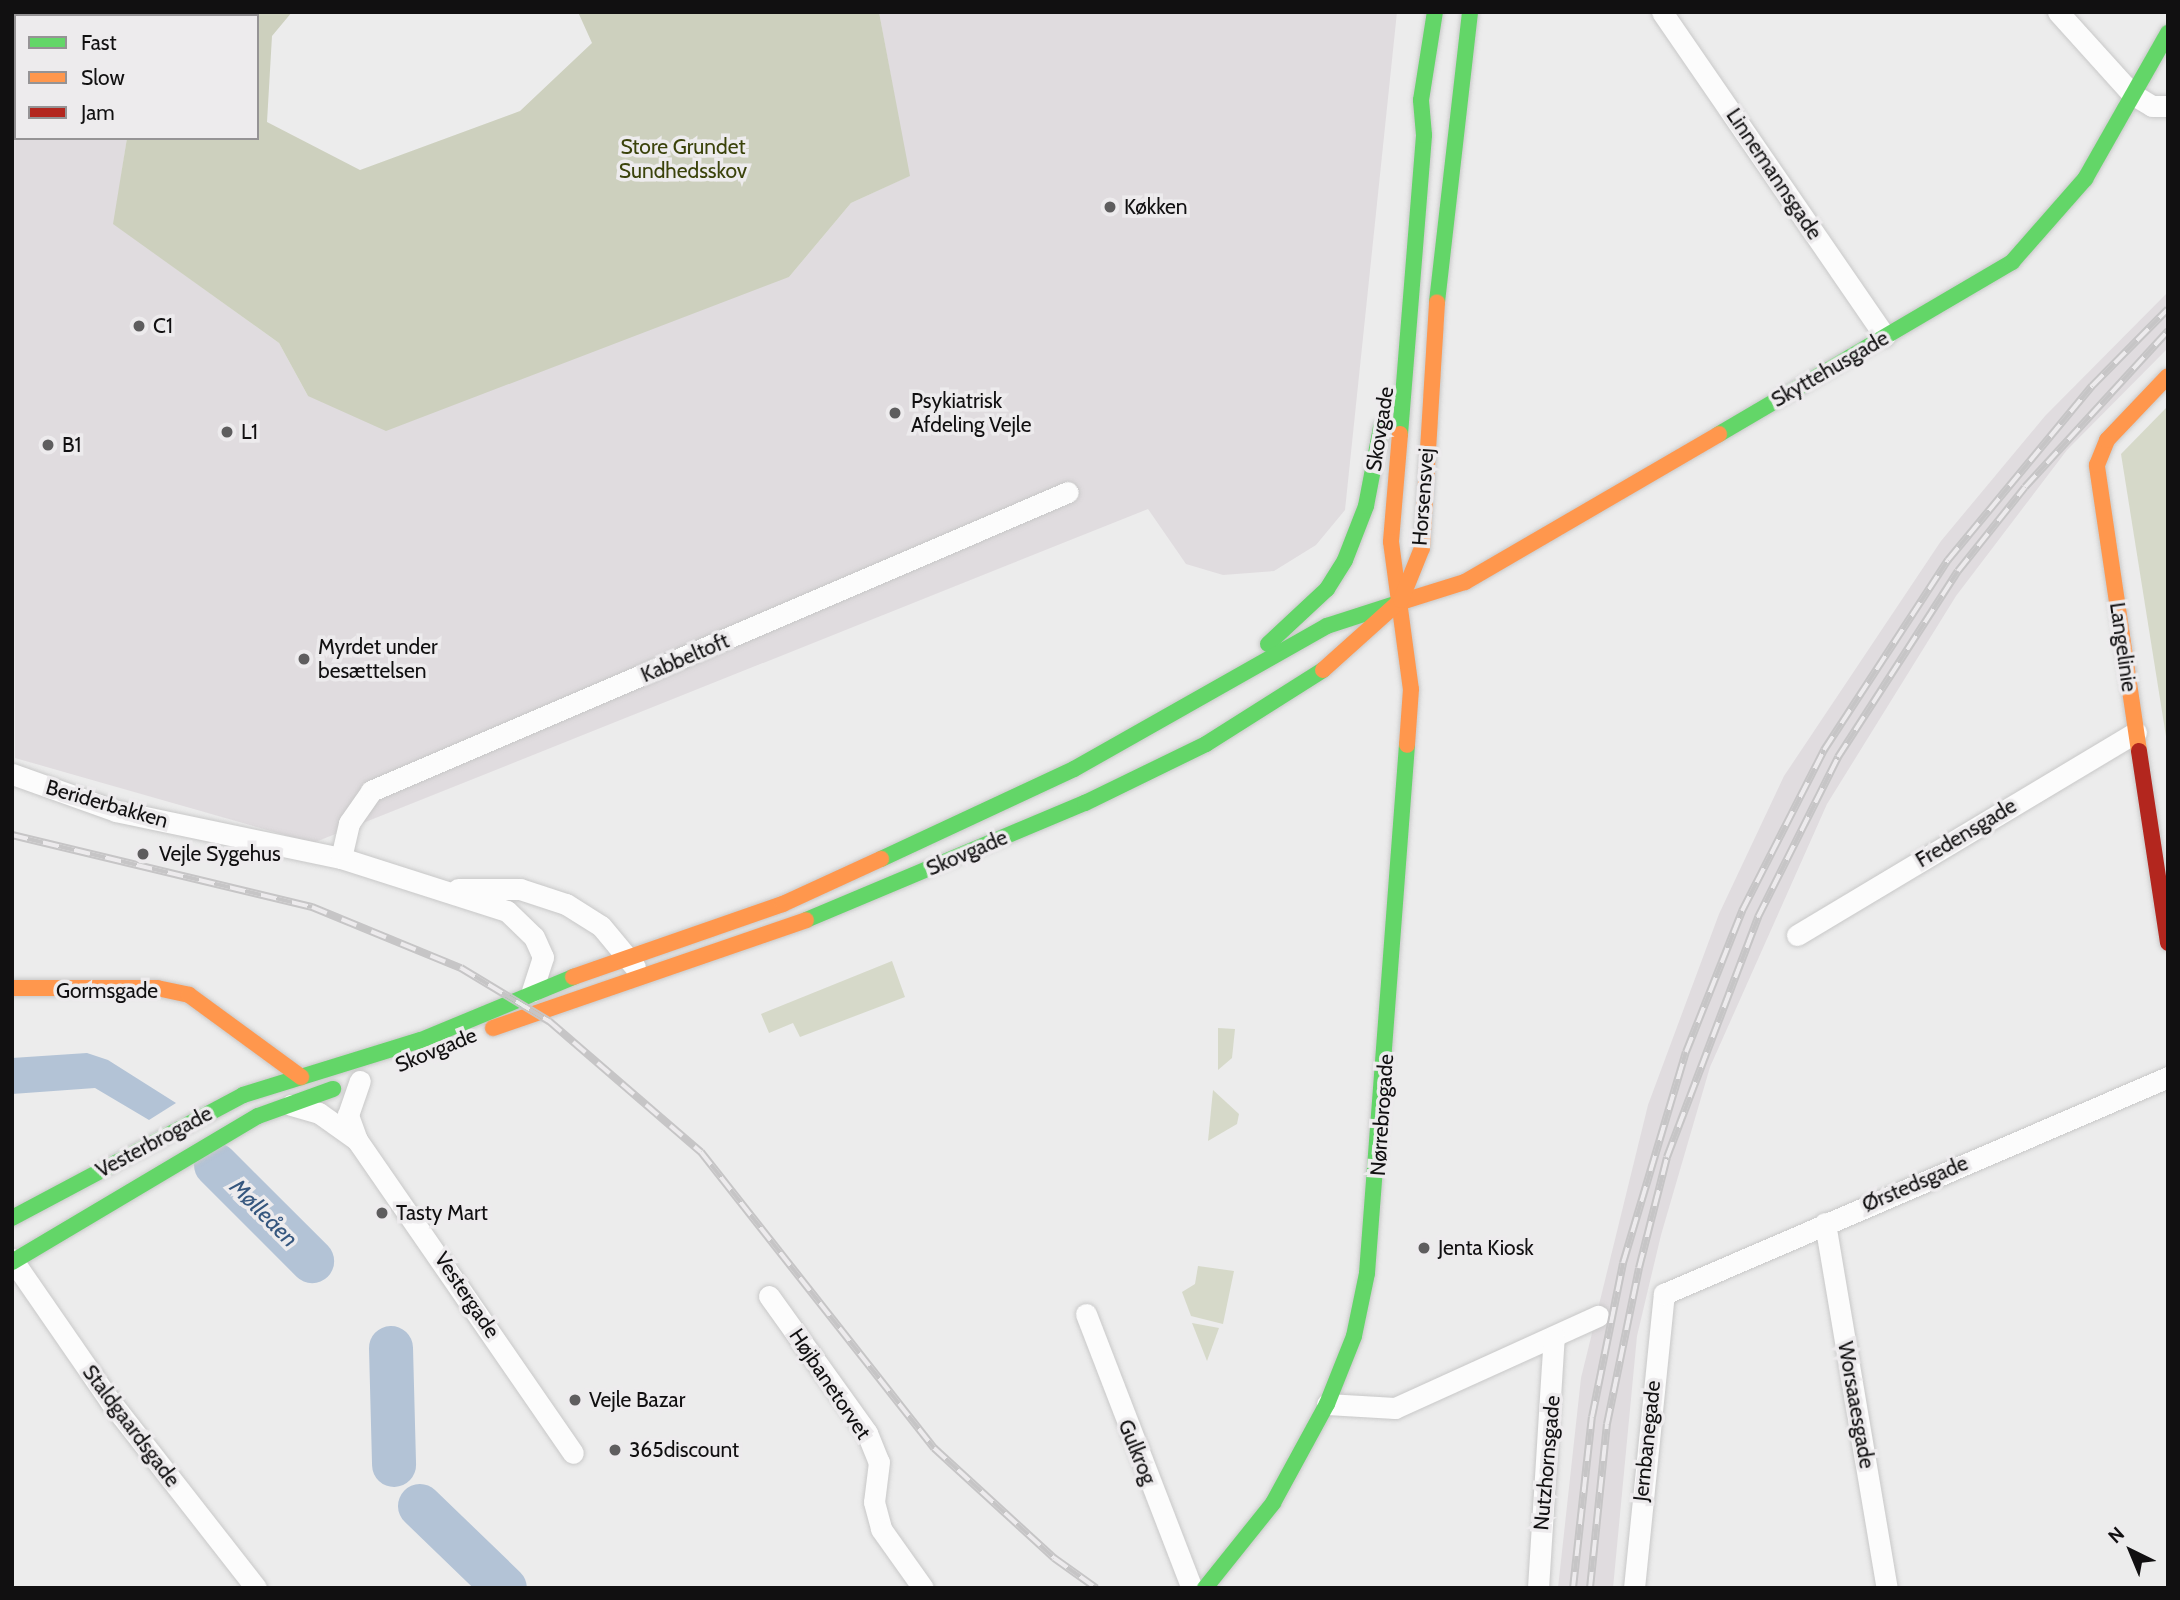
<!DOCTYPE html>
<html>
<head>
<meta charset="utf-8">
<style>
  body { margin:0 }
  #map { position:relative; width:2180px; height:1600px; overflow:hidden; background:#ececec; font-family:Cabin,sans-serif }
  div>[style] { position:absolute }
  .built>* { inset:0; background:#e0dcdf }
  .green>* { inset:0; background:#d6d9c9 }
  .forest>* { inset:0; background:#cdd0be }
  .water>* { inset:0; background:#b3c3d6 }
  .river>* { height:44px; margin:-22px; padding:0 22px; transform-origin:22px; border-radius:22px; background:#b3c3d6 }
  .roads { filter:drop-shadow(0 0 2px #c8c8c8) drop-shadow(0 0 2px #c8c8c8) }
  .street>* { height:21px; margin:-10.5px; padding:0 10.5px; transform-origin:10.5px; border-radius:10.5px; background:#fcfcfc }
  .fast>* { height:16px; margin:-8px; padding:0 8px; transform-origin:8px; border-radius:8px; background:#63d668 }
  .slow>* { height:16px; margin:-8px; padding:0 8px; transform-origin:8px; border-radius:8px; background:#ff974d }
  .jam>* { height:16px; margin:-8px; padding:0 8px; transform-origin:8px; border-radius:8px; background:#b3261e }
  .rail>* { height:8px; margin-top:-4px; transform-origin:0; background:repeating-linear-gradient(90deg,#edebed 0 16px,#c6c5c6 0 32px); box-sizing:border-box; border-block:2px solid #c6c5c6 }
  .dots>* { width:19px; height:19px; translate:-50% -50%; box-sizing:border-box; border:4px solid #edebed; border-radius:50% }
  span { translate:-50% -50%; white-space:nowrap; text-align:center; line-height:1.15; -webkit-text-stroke:7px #edebed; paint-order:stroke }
  .park-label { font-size:21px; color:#3b430b }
  .street-label { font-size:21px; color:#111011 }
  .poi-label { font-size:21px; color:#111011 }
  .left { translate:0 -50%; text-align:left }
  .water-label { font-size:23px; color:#35567e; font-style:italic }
  .frame { position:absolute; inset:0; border:14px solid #111011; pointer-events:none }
  .legend { position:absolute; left:14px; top:14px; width:245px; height:126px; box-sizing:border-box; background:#edebed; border:2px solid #959395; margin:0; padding:9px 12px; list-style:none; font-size:21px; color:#111011 }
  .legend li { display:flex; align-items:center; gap:14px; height:35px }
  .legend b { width:35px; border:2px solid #959395 }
  .north { position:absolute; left:2096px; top:1516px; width:70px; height:70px; -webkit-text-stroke:5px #edebed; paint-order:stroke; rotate:317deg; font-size:19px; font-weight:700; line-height:28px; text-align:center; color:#111011 }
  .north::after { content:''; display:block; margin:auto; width:24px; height:32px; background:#111011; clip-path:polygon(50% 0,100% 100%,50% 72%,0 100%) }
</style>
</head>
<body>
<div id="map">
  <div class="built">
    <div style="clip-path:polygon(12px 12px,42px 16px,16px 16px,16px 138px,127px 138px,114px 224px,279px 343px,308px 396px,789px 277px,851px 203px,909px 176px,879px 12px,1397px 12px,1345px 510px,1316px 545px,1274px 571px,1223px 575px,1186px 564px,1148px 509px,313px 843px,15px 758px)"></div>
    <div style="clip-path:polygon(2168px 292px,2168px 348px,2067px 450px,1956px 596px,1827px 804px,1710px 1067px,1661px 1235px,1637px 1336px,1613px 1588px,1558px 1588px,1581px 1378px,1648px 1105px,1719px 914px,1784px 776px,1941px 541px,2045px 416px)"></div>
  </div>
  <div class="green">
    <div style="clip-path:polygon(2168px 406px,2168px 749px,2121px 454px)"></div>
    <div style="clip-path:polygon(892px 961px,905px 997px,800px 1037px,793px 1023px,769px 1033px,761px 1014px)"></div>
    <div style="clip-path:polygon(1218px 1028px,1235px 1029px,1232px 1058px,1218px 1070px)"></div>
    <div style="clip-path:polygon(1213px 1090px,1239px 1114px,1237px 1124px,1208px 1141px)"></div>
    <div style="clip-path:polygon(1198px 1266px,1234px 1271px,1223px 1324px,1191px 1316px,1182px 1292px,1195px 1284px)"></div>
    <div style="clip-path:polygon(1192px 1323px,1219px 1328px,1207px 1361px)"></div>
  </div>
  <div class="forest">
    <div style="clip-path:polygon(36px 12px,292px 12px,272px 36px,267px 122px,360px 170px,520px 111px,592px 43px,578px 12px,879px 12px,910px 176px,851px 203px,789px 277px,386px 431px,308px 396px,279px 343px,113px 224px,127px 138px,257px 138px,257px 16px)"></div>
  </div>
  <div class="water">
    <div style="clip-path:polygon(87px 1053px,108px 1060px,176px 1103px,149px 1120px,95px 1088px,12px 1094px,12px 1058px)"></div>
  </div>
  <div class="river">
    <div style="left:216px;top:1165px;width:136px;rotate:45deg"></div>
    <div style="left:391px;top:1348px;width:117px;rotate:88.5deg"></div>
    <div style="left:420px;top:1506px;width:118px;rotate:44deg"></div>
  </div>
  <div class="roads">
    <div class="street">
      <div style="left:1662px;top:12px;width:393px;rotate:55.5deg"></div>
      <div style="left:2058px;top:12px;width:110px;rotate:47.9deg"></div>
      <div style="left:2132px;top:94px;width:23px;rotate:31deg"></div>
      <div style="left:2152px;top:106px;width:16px"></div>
      <div style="left:12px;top:774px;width:110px;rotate:19.6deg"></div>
      <div style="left:116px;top:811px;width:230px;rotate:11.8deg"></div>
      <div style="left:341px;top:858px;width:174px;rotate:17.7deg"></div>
      <div style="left:507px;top:911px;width:37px;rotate:44deg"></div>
      <div style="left:534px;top:937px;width:22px;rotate:66deg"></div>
      <div style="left:543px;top:957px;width:36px;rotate:108deg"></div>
      <div style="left:341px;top:858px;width:36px;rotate:-77deg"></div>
      <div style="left:349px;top:823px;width:39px;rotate:-55deg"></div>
      <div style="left:371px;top:791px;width:758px;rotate:-23.22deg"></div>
      <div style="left:458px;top:889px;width:62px"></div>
      <div style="left:520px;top:889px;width:48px;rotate:18.1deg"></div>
      <div style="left:566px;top:904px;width:41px;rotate:32.2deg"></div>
      <div style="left:601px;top:926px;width:53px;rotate:50.3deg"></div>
      <div style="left:1797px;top:935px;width:395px;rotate:-30.9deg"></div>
      <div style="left:291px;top:1105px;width:29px;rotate:16deg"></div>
      <div style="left:319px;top:1113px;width:47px;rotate:35.4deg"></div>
      <div style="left:357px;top:1140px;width:380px;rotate:55.4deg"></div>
      <div style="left:357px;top:1140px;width:27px;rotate:-110deg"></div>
      <div style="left:348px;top:1115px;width:36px;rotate:-71deg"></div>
      <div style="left:1825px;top:1223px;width:370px;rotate:80.4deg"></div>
      <div style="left:12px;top:1259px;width:173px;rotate:55.4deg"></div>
      <div style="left:110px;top:1401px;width:237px;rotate:52deg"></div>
      <div style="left:769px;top:1296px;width:168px;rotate:54.4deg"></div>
      <div style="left:867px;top:1433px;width:31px;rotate:68deg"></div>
      <div style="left:879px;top:1462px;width:40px;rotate:97.1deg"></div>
      <div style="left:874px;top:1502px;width:28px;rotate:75deg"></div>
      <div style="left:881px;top:1529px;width:72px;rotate:54.6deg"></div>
      <div style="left:1086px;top:1314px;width:294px;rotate:68.9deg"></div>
      <div style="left:1327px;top:1404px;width:68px;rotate:3.4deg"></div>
      <div style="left:1395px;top:1408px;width:223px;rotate:-24.4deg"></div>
      <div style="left:1538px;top:1588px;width:252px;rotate:-86.4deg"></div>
      <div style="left:1634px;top:1588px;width:296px;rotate:-84.2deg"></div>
      <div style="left:1664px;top:1294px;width:549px;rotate:-23.29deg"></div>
    </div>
    <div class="fast">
      <div style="left:1437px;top:302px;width:292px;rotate:-83.5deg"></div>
      <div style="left:1400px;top:434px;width:300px;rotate:-85.4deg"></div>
      <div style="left:1424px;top:135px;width:35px;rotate:-95deg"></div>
      <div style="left:1421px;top:100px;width:89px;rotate:-81deg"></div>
      <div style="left:1719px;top:434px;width:340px;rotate:-30.4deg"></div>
      <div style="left:2012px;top:262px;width:111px;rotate:-48.7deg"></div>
      <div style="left:2085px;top:179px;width:168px;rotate:-60.4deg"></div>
      <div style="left:1268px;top:644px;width:81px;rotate:-43deg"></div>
      <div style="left:1327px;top:589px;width:34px;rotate:-58deg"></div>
      <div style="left:1345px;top:560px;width:58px;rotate:-68.7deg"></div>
      <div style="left:1366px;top:506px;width:80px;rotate:-79.2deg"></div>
      <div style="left:881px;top:859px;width:213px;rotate:-25deg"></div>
      <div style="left:1074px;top:769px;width:291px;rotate:-29.5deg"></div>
      <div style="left:1327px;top:626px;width:81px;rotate:-18deg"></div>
      <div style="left:806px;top:920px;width:303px;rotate:-22.8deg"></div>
      <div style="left:1085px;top:803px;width:135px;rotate:-26deg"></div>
      <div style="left:1206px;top:744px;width:138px;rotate:-32.3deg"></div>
      <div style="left:12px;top:1218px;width:262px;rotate:-28deg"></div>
      <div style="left:243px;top:1095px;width:186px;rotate:-17.2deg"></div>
      <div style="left:421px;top:1040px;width:165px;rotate:-22.5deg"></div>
      <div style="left:12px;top:1262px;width:286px;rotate:-30.7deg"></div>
      <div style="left:258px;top:1116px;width:80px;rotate:-19.8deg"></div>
      <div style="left:1205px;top:1588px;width:109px;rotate:-51.3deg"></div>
      <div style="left:1273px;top:1503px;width:113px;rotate:-61.4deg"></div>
      <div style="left:1327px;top:1404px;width:73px;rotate:-68.3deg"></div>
      <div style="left:1354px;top:1336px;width:64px;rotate:-78.3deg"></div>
      <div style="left:1367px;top:1273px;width:530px;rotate:-85.67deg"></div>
    </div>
    <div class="slow">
      <div style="left:1400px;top:434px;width:108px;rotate:94.8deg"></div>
      <div style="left:1391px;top:542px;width:148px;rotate:82.3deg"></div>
      <div style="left:1411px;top:689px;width:56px;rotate:94.1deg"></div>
      <div style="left:1404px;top:601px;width:64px;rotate:-17.3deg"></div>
      <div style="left:1465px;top:582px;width:294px;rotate:-30.2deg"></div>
      <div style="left:1323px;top:670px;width:105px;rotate:-41.9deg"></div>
      <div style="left:1401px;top:600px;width:56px;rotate:-68deg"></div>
      <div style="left:1422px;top:548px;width:246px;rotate:-86.5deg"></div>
      <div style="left:2139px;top:751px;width:289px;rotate:-98.4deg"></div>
      <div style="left:2097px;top:465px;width:27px;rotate:-68deg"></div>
      <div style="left:2107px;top:440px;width:88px;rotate:-46.4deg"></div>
      <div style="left:573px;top:977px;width:222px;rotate:-19.2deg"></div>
      <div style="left:783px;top:904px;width:108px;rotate:-24.7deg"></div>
      <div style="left:12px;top:988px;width:145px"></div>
      <div style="left:157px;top:988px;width:33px;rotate:12deg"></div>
      <div style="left:189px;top:995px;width:139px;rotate:36.2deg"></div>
      <div style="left:493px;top:1028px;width:331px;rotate:-19deg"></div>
    </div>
    <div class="jam">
      <div style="left:2139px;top:751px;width:194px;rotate:81.4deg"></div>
    </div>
  </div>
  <div class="rail">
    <div style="left:12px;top:835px;width:309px;rotate:13.5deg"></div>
    <div style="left:312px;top:907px;width:161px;rotate:22.3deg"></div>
    <div style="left:461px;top:968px;width:103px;rotate:31.1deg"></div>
    <div style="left:549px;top:1021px;width:201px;rotate:40.8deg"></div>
    <div style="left:701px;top:1152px;width:377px;rotate:51.8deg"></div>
    <div style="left:934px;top:1448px;width:163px;rotate:42.5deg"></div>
    <div style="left:1054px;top:1558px;width:52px;rotate:35.5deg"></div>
    <div style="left:1573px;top:1588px;width:172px;rotate:-83.7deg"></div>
    <div style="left:1592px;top:1417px;width:157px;rotate:-78.6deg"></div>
    <div style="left:1623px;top:1263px;width:220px;rotate:-73.4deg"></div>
    <div style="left:1686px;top:1052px;width:152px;rotate:-68.3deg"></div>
    <div style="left:1742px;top:911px;width:181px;rotate:-63deg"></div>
    <div style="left:1824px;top:750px;width:227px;rotate:-56.9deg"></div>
    <div style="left:1948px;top:560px;width:226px;rotate:-50.4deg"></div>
    <div style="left:2092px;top:386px;width:108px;rotate:-45.4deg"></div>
    <div style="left:1590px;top:1588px;width:165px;rotate:-84.1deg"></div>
    <div style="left:1607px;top:1424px;width:159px;rotate:-78.4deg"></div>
    <div style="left:1639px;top:1268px;width:114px;rotate:-75.8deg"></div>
    <div style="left:1667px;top:1157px;width:257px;rotate:-69.2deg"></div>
    <div style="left:1758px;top:917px;width:179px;rotate:-63.4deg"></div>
    <div style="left:1838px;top:757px;width:221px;rotate:-57.2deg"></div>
    <div style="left:1958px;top:571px;width:107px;rotate:-51.4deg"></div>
    <div style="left:2025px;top:487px;width:212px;rotate:-47.5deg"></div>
  </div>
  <div class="dots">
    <div style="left:1110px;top:207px;background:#5e5d5e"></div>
    <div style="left:139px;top:326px;background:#5e5d5e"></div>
    <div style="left:895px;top:413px;background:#5e5d5e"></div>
    <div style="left:227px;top:432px;background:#5e5d5e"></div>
    <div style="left:48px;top:445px;background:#5e5d5e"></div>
    <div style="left:304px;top:659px;background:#5e5d5e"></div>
    <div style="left:143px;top:854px;background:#5e5d5e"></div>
    <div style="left:382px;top:1213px;background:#5e5d5e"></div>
    <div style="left:1424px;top:1248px;background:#5e5d5e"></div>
    <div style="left:575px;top:1400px;background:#5e5d5e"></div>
    <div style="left:615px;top:1450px;background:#5e5d5e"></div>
  </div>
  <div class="park-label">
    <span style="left:683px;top:159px">Store Grundet<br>Sundhedsskov</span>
  </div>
  <div class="street-label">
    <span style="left:1774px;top:174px;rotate:56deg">Linnemannsgade</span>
    <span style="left:1830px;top:369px;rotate:-30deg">Skyttehusgade</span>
    <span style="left:1380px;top:429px;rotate:-81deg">Skovgade</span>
    <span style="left:1423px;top:497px;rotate:-86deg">Horsensvej</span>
    <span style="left:2123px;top:647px;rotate:82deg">Langelinie</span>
    <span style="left:685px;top:658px;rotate:-23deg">Kabbeltoft</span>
    <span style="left:107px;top:804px;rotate:16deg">Beriderbakken</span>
    <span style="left:1966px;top:833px;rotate:-31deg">Fredensgade</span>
    <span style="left:967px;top:853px;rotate:-23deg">Skovgade</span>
    <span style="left:107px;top:991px">Gormsgade</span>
    <span style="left:436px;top:1050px;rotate:-22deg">Skovgade</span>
    <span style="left:1382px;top:1115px;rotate:-86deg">Nørrebrogade</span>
    <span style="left:154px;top:1142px;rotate:-28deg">Vesterbrogade</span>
    <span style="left:1915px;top:1184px;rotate:-23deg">Ørstedsgade</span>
    <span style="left:467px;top:1295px;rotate:56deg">Vestergade</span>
    <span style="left:830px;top:1384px;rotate:56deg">Højbanetorvet</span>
    <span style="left:1856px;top:1405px;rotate:80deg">Worsaaesgade</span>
    <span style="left:131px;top:1426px;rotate:53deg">Staldgaardsgade</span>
    <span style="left:1647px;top:1441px;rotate:-84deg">Jernbanegade</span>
    <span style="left:1137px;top:1452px;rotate:68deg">Gulkrog</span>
    <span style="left:1547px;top:1463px;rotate:-85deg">Nutzhornsgade</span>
  </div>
  <div class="poi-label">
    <span class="left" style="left:1124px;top:207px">Køkken</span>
    <span class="left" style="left:153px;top:326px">C1</span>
    <span class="left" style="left:911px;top:413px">Psykiatrisk<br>Afdeling Vejle</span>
    <span class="left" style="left:241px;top:432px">L1</span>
    <span class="left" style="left:62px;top:445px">B1</span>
    <span class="left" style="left:318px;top:659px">Myrdet under<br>besættelsen</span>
    <span class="left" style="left:159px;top:854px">Vejle Sygehus</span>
    <span class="left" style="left:396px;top:1213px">Tasty Mart</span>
    <span class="left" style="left:1438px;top:1248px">Jenta Kiosk</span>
    <span class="left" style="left:589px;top:1400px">Vejle Bazar</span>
    <span class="left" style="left:629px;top:1450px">365discount</span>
  </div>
  <div class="water-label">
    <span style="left:264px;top:1213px;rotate:45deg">Mølleåen</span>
  </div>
  <div class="frame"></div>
  <ul class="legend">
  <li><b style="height:9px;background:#63d668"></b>Fast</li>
  <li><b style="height:9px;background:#ff974d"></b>Slow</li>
  <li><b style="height:9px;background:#b3261e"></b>Jam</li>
  </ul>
  <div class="north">N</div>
</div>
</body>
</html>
